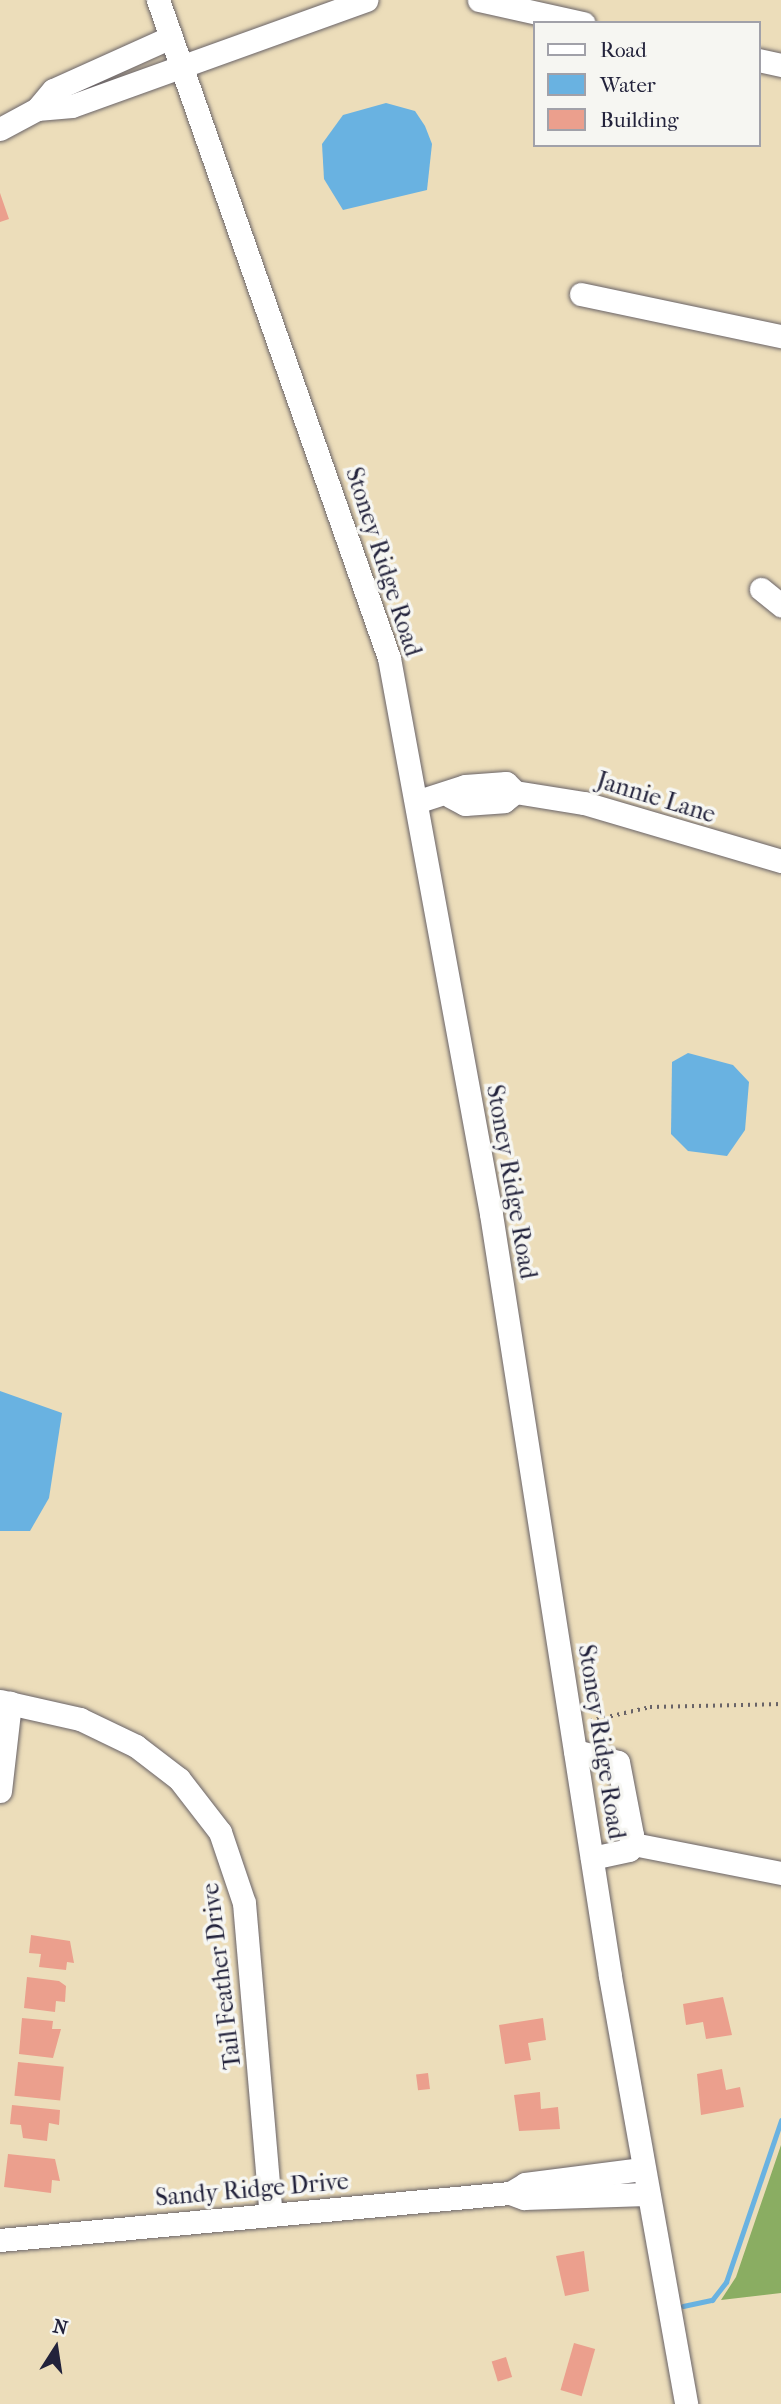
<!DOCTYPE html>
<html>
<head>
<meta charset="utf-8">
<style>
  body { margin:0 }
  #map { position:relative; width:781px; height:2404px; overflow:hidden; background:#ecddba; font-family:"IM FELL French Canon",serif }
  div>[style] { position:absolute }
  .forest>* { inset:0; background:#8aad62 }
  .water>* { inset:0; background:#69b2e1 }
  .stream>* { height:5px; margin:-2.5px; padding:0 2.5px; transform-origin:2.5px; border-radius:2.5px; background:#69b2e1 }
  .building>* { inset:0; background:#eb9f8d; transform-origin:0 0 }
  .path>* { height:3.5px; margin-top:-1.75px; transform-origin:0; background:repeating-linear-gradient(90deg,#696367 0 2px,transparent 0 7px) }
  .roads { filter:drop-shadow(0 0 2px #696367) drop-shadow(0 0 2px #696367) }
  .minor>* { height:23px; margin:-11.5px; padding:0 11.5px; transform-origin:11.5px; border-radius:11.5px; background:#fff }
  span { translate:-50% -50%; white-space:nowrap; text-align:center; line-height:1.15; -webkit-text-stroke:7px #f6f6f2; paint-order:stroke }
  .street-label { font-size:24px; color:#22223b }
  .legend { position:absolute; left:533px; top:21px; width:228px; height:126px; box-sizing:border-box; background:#f6f6f2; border:2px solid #a1a1a9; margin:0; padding:9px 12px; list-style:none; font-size:21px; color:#22223b }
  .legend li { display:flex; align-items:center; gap:14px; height:35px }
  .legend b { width:35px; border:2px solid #a1a1a9 }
  .north { position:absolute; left:21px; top:2313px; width:70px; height:70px; -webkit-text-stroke:5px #f6f6f2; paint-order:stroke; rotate:12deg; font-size:19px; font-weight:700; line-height:28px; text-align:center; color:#22223b }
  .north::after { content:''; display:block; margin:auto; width:24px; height:32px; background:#22223b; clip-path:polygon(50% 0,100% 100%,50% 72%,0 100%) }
</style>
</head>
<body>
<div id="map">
  <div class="forest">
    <div style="clip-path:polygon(781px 2145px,781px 2293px,721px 2300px,736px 2277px)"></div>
  </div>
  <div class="water">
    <div style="clip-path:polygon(386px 103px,415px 111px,425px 126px,432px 144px,427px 190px,343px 210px,324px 179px,322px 144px,343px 115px)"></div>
    <div style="clip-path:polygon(688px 1053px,733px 1065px,749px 1082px,745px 1130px,727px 1156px,688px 1151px,671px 1134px,672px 1062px)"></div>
    <div style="clip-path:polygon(0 1391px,62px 1413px,49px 1498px,30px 1531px,0 1531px)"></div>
  </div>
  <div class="stream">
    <div style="left:683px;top:2306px;width:30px;rotate:-12deg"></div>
    <div style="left:712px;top:2300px;width:23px;rotate:-52deg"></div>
    <div style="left:726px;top:2282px;width:171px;rotate:-71.2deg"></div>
  </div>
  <div class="building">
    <div style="clip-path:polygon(0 193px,9px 219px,0 222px)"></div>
    <div style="clip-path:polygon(31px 1935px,70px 1941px,74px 1963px,67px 1962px,66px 1970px,39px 1967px,41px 1954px,29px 1953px)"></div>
    <div style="clip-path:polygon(27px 1977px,59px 1981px,66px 1986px,65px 2002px,56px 2001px,55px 2012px,24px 2008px)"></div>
    <div style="clip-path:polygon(723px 1997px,732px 2035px,706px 2039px,703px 2022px,686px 2025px,683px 2004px)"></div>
    <div style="clip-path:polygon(22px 2018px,53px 2021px,52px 2029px,61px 2029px,53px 2058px,19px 2054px)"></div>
    <div style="clip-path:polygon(543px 2018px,546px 2040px,528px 2043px,531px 2060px,505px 2064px,499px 2025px)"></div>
    <div style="left:18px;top:2062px;width:46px;height:34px;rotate:6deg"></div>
    <div style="clip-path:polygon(722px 2069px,726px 2090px,740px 2087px,744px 2107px,701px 2115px,697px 2074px)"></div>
    <div style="left:428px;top:2073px;width:16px;height:12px;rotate:83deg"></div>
    <div style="clip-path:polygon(540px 2092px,541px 2109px,558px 2107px,560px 2129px,519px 2131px,514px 2095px)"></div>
    <div style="clip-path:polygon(12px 2105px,60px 2110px,59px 2125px,49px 2123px,47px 2141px,23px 2138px,21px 2125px,10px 2124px)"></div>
    <div style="clip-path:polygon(8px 2154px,55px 2159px,60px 2181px,52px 2180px,51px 2193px,4px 2187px)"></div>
    <div style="clip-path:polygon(584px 2251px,589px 2291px,565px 2296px,556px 2256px)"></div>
    <div style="left:574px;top:2343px;width:22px;height:49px;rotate:16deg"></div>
    <div style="left:506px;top:2357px;width:21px;height:15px;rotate:73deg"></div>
  </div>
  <div class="path">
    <div style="left:590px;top:1721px;width:62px;rotate:-13.1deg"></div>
    <div style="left:650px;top:1707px;width:131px;rotate:-1.3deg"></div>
  </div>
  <div class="roads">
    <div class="minor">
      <div style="left:158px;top:0;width:697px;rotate:70.66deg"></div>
      <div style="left:389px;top:658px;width:565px;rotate:79.6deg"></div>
      <div style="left:491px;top:1214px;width:771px;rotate:81.12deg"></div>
      <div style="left:610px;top:1976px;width:435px;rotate:79.9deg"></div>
      <div style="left:479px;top:0;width:107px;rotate:12.5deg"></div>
      <div style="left:171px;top:37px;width:129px;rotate:155.8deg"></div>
      <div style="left:53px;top:90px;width:25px;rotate:130deg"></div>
      <div style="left:37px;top:109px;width:35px;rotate:-5deg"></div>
      <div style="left:72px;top:106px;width:313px;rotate:-19.8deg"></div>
      <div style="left:758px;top:60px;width:24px;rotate:12deg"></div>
      <div style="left:0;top:129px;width:42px;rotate:-28.4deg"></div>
      <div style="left:581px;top:294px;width:204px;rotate:11.9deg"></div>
      <div style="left:761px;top:589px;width:26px;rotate:39deg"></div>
      <div style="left:450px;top:796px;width:17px;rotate:28deg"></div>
      <div style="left:465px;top:804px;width:39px;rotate:-4deg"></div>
      <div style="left:504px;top:801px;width:14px;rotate:-39deg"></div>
      <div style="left:419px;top:801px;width:48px;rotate:-18.1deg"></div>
      <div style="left:465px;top:786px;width:41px;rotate:-4.2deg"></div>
      <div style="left:506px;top:783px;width:13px;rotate:45deg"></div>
      <div style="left:515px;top:792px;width:70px;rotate:9.1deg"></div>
      <div style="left:584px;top:803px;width:205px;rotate:16.4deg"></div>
      <div style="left:0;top:1701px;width:82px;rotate:12.7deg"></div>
      <div style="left:80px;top:1719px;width:62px;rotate:25.7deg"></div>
      <div style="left:136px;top:1746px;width:54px;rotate:37.5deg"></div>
      <div style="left:179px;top:1779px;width:67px;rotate:52.3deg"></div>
      <div style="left:220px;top:1832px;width:75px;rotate:71.3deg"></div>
      <div style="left:244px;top:1903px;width:313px;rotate:85.1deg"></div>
      <div style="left:575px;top:1751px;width:44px;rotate:14.3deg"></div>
      <div style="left:618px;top:1762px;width:74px;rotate:79.1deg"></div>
      <div style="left:632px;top:1835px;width:15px;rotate:101deg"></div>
      <div style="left:629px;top:1850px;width:38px;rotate:168deg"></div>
      <div style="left:0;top:1791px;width:89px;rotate:-83.5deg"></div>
      <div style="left:633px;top:1844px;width:151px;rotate:11.1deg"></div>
      <div style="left:642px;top:2169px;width:118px;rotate:172.7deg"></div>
      <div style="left:525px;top:2184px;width:17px;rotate:149deg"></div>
      <div style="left:510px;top:2193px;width:15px;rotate:20deg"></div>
      <div style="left:524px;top:2198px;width:123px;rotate:-1.9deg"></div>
      <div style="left:0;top:2240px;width:512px;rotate:-5.27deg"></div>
    </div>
  </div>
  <div class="street-label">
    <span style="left:383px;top:562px;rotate:72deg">Stoney Ridge Road</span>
    <span style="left:656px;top:798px;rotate:17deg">Jannie Lane</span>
    <span style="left:511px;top:1182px;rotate:80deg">Stoney Ridge Road</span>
    <span style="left:601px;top:1742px;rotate:81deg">Stoney Ridge Road</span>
    <span style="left:222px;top:1976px;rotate:-97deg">Tail Feather Drive</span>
    <span style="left:252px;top:2190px;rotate:-5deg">Sandy Ridge Drive</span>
  </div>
  <ul class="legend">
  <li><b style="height:9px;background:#fff"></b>Road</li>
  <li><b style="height:19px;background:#69b2e1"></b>Water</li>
  <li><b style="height:19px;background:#eb9f8d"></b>Building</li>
  </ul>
  <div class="north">N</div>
</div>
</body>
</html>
